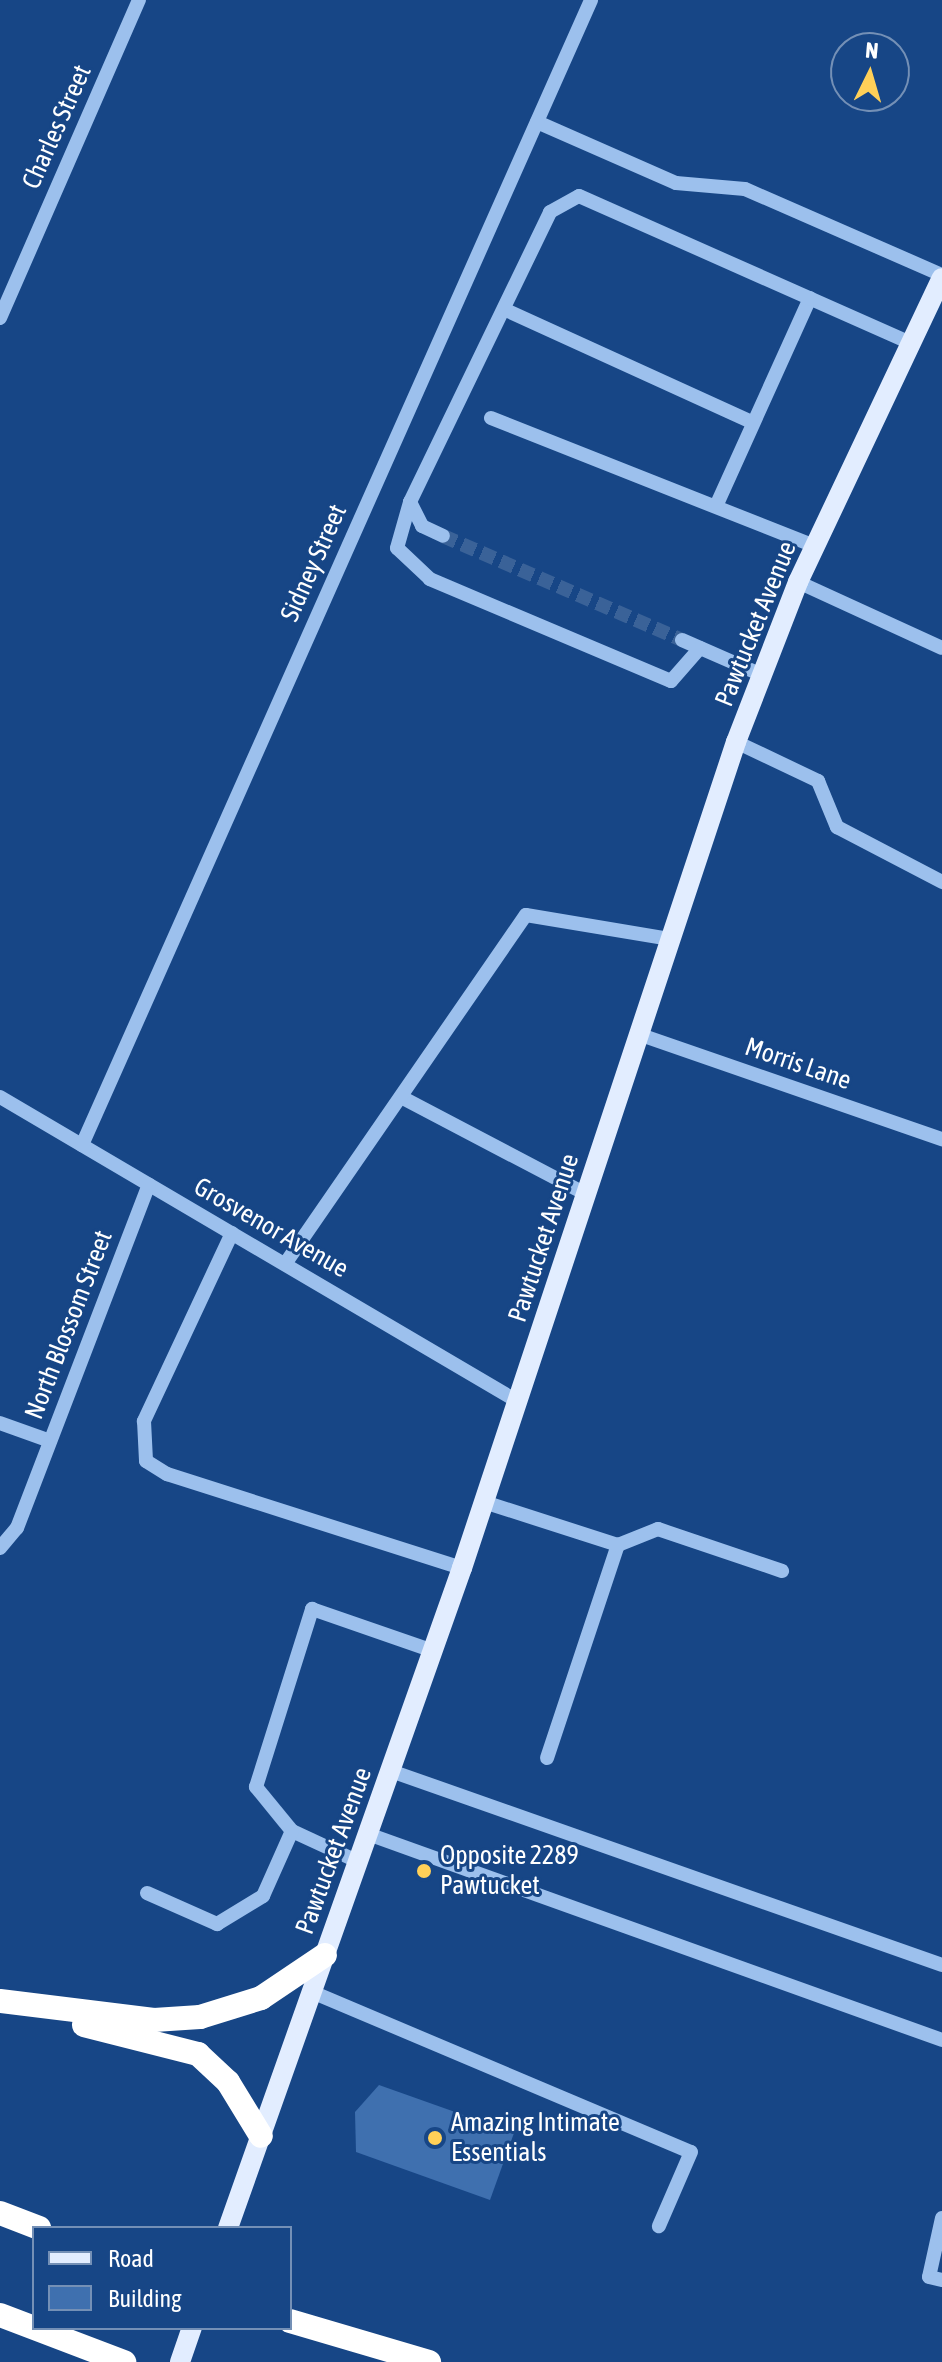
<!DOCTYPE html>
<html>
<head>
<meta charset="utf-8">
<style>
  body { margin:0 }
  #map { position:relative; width:942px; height:2362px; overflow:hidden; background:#174686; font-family:"Asap Condensed",sans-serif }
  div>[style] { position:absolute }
  .building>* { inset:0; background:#3f70af }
  .minor-tunnel>* { height:14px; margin-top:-7px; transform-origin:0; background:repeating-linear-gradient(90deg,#3a6298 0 14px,transparent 0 21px) }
  .minor>* { height:14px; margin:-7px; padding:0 7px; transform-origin:7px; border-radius:7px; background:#9cc0ed }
  .major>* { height:20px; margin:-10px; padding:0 10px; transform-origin:10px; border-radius:10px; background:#e2edff }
  .highway>* { height:24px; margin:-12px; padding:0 12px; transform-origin:12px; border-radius:12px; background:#fff }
  .dots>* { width:22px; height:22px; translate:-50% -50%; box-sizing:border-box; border:4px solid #174686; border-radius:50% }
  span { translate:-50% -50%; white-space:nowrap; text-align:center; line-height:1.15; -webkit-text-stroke:6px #174686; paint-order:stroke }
  .street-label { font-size:26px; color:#fff }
  .poi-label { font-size:26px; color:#fff }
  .left { translate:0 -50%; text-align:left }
  .legend { position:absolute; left:32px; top:2226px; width:260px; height:104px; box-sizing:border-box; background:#174686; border:2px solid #7490b6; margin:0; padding:10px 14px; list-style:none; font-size:24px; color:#fff }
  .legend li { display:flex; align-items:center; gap:16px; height:40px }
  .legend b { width:40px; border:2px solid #7490b6 }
  .north { position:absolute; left:830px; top:32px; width:80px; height:80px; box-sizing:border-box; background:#174686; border:2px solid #7490b6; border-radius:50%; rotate:5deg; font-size:22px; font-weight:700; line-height:32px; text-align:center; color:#fff }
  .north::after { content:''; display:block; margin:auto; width:28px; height:36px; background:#ffd058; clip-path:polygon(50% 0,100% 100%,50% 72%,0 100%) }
</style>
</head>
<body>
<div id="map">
  <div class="building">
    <div style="clip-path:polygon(379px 2085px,514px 2133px,490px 2200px,356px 2152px,355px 2112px)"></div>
  </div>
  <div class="minor-tunnel">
    <div style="left:443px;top:536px;width:261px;rotate:23.5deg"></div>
  </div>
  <div class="minor">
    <div style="left:537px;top:122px;width:152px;rotate:23.7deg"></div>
    <div style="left:676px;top:183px;width:69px;rotate:5deg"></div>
    <div style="left:745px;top:189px;width:215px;rotate:23.6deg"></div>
    <div style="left:508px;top:311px;width:268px;rotate:24.5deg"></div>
    <div style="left:0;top:318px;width:347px;rotate:-66.4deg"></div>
    <div style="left:491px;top:418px;width:348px;rotate:21.6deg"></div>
    <div style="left:410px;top:502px;width:27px;rotate:63deg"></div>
    <div style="left:422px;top:526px;width:23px;rotate:25deg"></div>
    <div style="left:717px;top:504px;width:226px;rotate:-65.7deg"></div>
    <div style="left:798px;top:582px;width:158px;rotate:24.6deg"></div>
    <div style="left:682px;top:640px;width:87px;rotate:23.6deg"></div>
    <div style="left:700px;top:648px;width:44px;rotate:131.3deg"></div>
    <div style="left:671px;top:681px;width:262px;rotate:-157.1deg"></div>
    <div style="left:430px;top:579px;width:45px;rotate:-136.8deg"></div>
    <div style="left:397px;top:548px;width:48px;rotate:-74.2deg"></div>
    <div style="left:410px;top:502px;width:322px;rotate:-64.2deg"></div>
    <div style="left:550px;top:212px;width:33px;rotate:-29deg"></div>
    <div style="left:579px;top:196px;width:363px;rotate:23.9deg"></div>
    <div style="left:736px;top:742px;width:91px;rotate:25.4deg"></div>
    <div style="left:818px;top:781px;width:50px;rotate:67.6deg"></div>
    <div style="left:837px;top:827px;width:119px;rotate:27.6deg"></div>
    <div style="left:638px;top:1034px;width:322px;rotate:19.1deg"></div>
    <div style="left:0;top:1097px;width:600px;rotate:30.46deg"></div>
    <div style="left:401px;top:1097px;width:209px;rotate:27.7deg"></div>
    <div style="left:82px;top:1145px;width:1253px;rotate:-66.03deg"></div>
    <div style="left:232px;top:1233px;width:208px;rotate:115.1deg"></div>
    <div style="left:144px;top:1421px;width:40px;rotate:87.1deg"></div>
    <div style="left:146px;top:1461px;width:25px;rotate:32deg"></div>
    <div style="left:167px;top:1474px;width:310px;rotate:17.7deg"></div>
    <div style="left:285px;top:1264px;width:424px;rotate:-55.4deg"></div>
    <div style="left:526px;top:915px;width:145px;rotate:9.5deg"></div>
    <div style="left:0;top:1423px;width:53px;rotate:19.8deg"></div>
    <div style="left:484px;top:1502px;width:141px;rotate:17.8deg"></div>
    <div style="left:0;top:1548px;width:26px;rotate:-50deg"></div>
    <div style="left:17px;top:1528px;width:368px;rotate:-69deg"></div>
    <div style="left:547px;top:1758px;width:225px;rotate:-71.6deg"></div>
    <div style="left:618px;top:1545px;width:43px;rotate:-21.8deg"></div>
    <div style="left:658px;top:1529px;width:131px;rotate:18.7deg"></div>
    <div style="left:391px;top:1771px;width:584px;rotate:19.4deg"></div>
    <div style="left:368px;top:1834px;width:610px;rotate:19.74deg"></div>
    <div style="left:359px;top:1862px;width:74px;rotate:-155.2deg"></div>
    <div style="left:292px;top:1831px;width:57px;rotate:-129.3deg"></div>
    <div style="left:256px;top:1787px;width:187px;rotate:-72.5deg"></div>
    <div style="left:312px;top:1609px;width:128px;rotate:19.1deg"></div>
    <div style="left:147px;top:1893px;width:77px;rotate:23.9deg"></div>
    <div style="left:217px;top:1924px;width:54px;rotate:-31.3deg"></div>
    <div style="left:263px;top:1896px;width:71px;rotate:-66deg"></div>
    <div style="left:312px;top:1992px;width:411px;rotate:22.9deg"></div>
    <div style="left:691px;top:2152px;width:81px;rotate:113.4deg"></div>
    <div style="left:942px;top:2218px;width:60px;rotate:102.4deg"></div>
    <div style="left:929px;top:2277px;width:13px;rotate:13deg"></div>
  </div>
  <div class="major">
    <div style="left:228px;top:2228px;width:700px;rotate:-70.48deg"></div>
    <div style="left:462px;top:1568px;width:870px;rotate:-71.65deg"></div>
    <div style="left:736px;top:742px;width:172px;rotate:-68.8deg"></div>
    <div style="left:798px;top:582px;width:336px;rotate:-64.7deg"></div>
    <div style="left:180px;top:2362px;width:36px;rotate:-71deg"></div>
  </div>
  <div class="highway">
    <div style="left:0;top:2001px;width:155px;rotate:7deg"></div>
    <div style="left:154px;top:2020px;width:46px;rotate:-3.7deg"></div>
    <div style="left:200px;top:2017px;width:64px;rotate:-17.3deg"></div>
    <div style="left:261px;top:1998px;width:77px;rotate:-33.9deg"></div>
    <div style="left:84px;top:2025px;width:118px;rotate:14.3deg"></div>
    <div style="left:198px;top:2054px;width:41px;rotate:43deg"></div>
    <div style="left:228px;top:2082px;width:63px;rotate:58.6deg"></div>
    <div style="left:0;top:2213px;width:42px;rotate:21deg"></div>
    <div style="left:0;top:2315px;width:133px;rotate:20.8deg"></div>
    <div style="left:290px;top:2321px;width:145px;rotate:16.4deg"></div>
  </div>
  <div class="dots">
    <div style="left:424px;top:1871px;background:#ffd058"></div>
    <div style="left:435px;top:2138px;background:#ffd058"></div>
  </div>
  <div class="street-label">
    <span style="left:57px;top:127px;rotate:-66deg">Charles Street</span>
    <span style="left:314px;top:563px;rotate:-66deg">Sidney Street</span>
    <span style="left:756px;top:624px;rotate:-68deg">Pawtucket Avenue</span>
    <span style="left:798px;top:1064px;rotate:19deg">Morris Lane</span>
    <span style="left:271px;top:1228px;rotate:30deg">Grosvenor Avenue</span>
    <span style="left:544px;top:1238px;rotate:-72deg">Pawtucket Avenue</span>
    <span style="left:69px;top:1325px;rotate:-69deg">North Blossom Street</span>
    <span style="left:334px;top:1851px;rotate:-70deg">Pawtucket Avenue</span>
  </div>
  <div class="poi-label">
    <span class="left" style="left:440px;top:1871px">Opposite 2289<br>Pawtucket</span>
    <span class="left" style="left:451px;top:2138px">Amazing Intimate<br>Essentials</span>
  </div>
  <ul class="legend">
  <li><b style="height:10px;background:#e2edff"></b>Road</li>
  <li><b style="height:22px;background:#3f70af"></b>Building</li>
  </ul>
  <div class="north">N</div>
</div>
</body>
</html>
